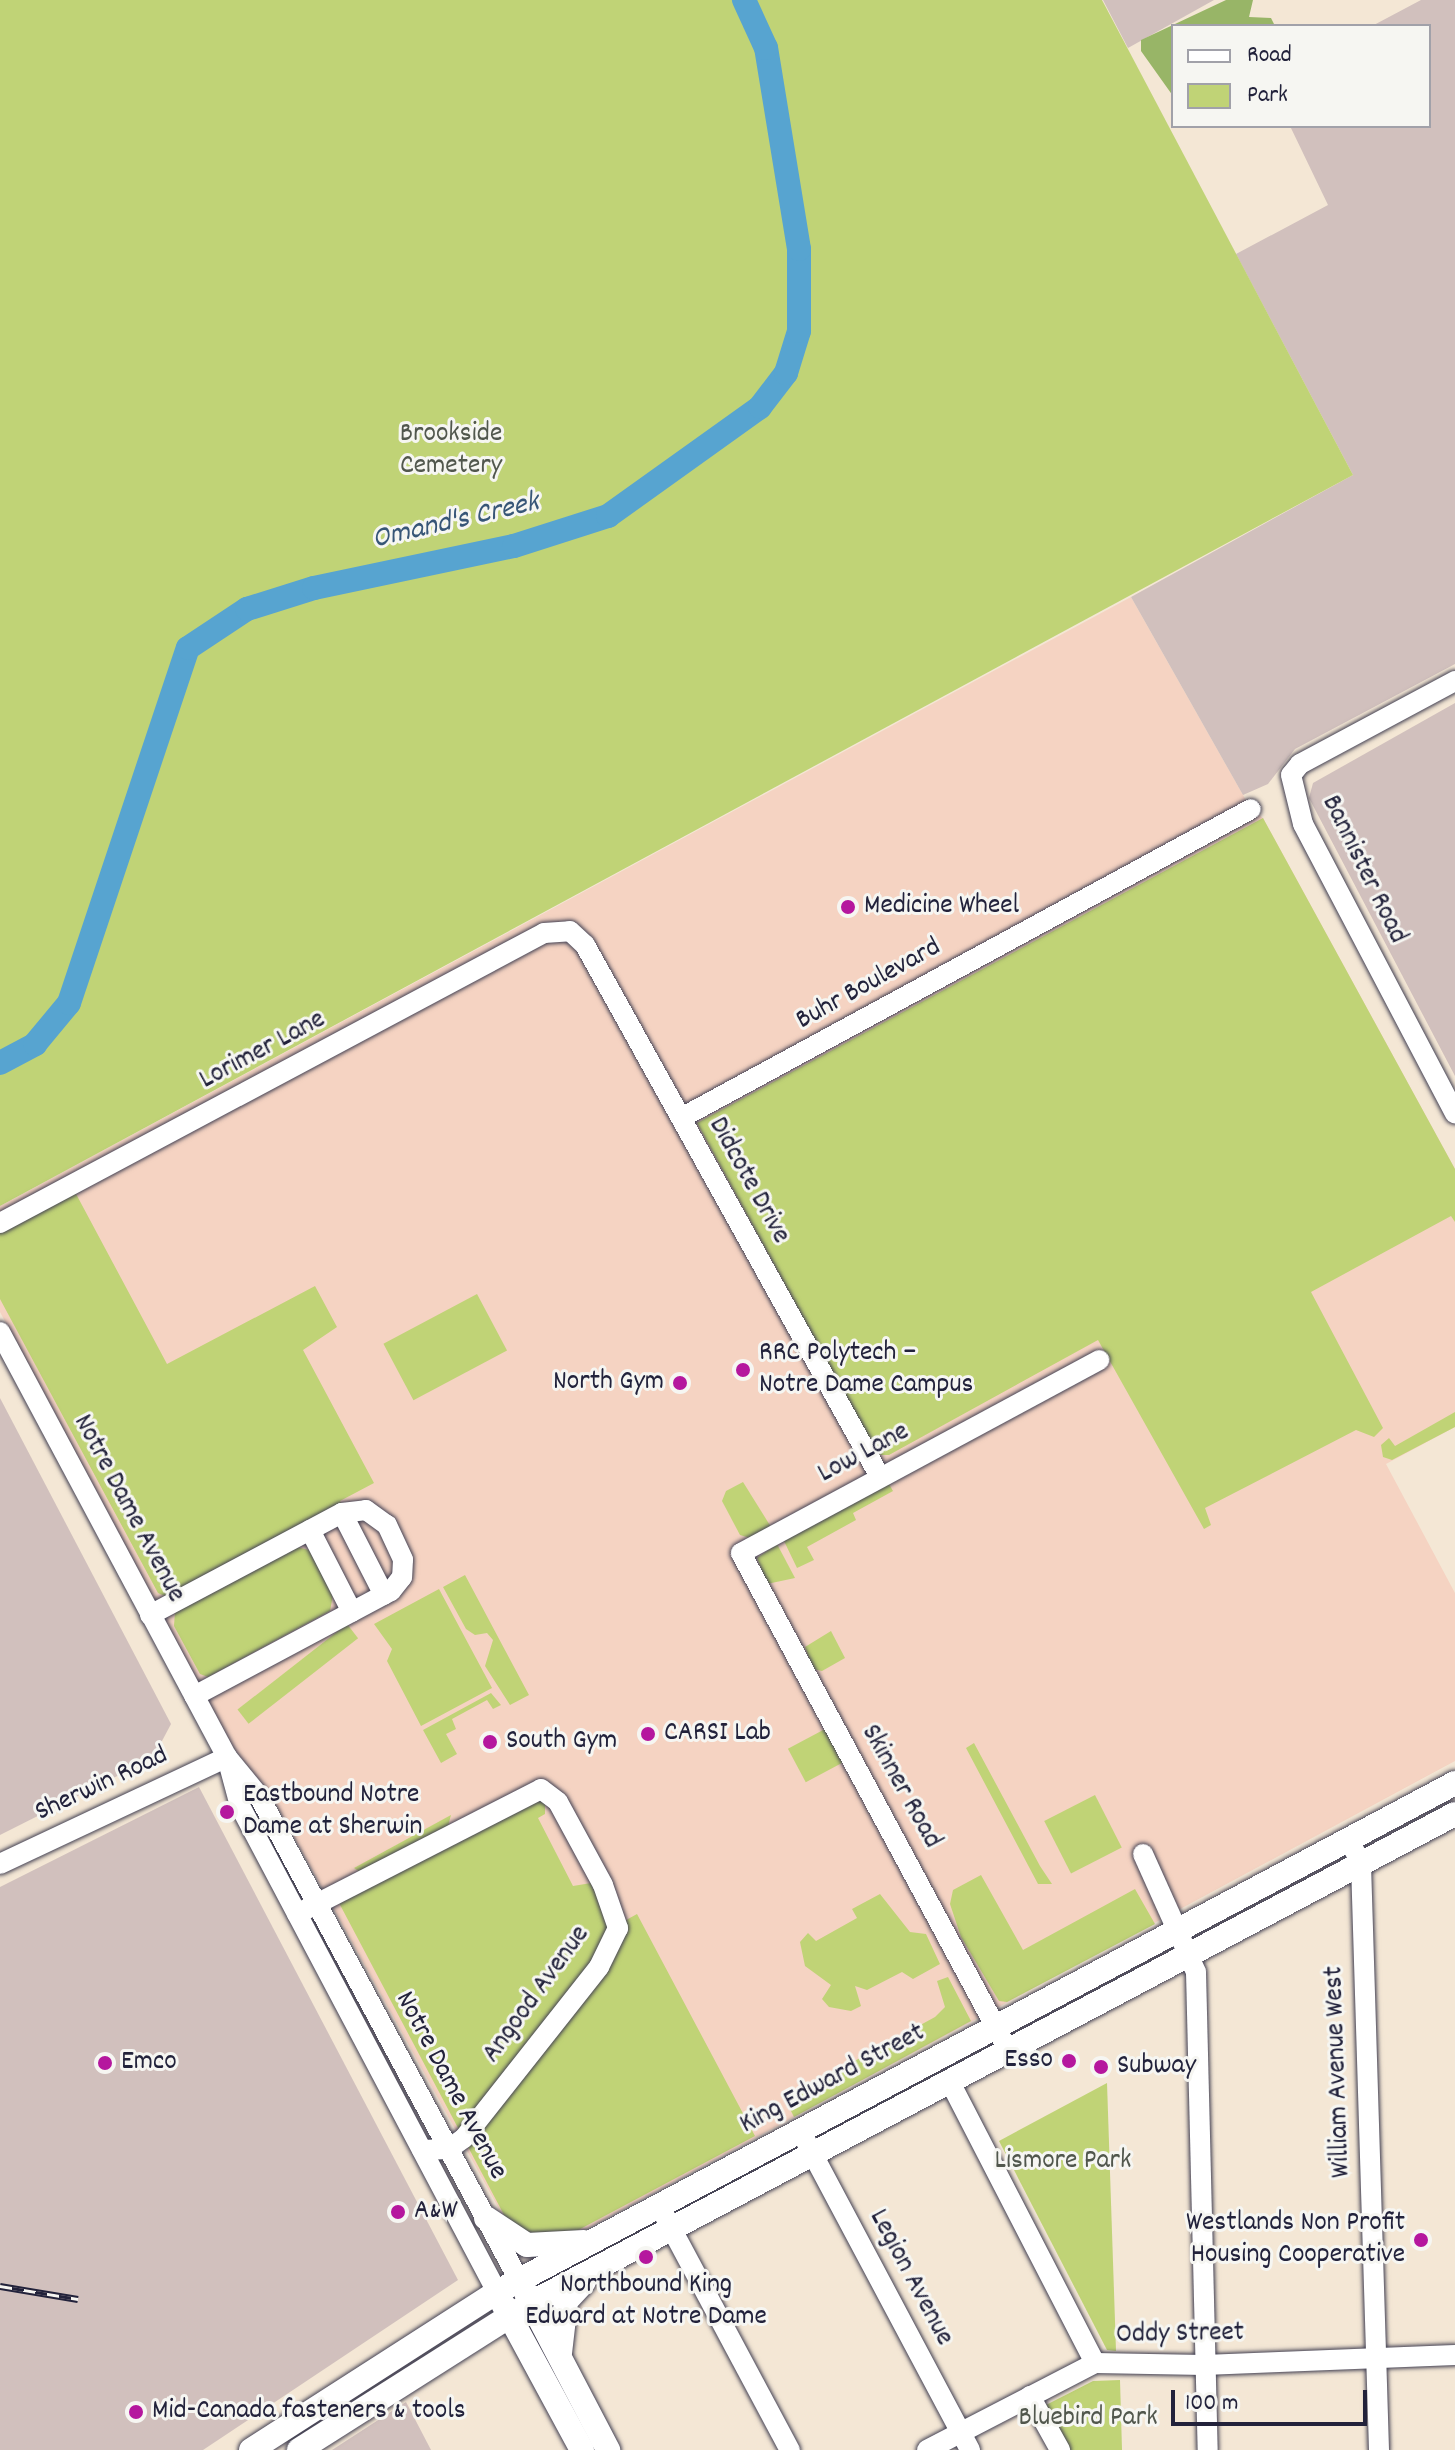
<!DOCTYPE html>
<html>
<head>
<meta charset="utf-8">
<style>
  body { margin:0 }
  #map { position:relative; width:1455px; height:2450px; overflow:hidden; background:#f4e7d5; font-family:Dekko,sans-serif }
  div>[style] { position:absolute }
  .built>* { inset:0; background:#f5d3c2 }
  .industrial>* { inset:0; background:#d1c0bd }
  .green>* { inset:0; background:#c0d376; transform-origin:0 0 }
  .forest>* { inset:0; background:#98b567 }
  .river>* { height:24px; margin:-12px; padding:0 12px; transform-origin:12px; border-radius:12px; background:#57a4d0 }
  .roads { filter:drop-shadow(0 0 2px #424052) drop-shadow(0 0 2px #424052) }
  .minor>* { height:20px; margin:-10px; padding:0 10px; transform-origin:10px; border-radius:10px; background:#fff }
  .major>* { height:24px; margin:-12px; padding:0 12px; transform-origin:12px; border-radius:12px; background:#fff }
  .rail>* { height:7px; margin-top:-3.5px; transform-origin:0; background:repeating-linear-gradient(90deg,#f6f6f2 0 12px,#22223b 0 24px); box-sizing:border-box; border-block:2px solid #22223b }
  .dots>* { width:22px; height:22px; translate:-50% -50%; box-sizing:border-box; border:4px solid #f6f6f2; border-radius:50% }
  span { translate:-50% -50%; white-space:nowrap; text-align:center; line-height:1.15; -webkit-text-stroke:6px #f6f6f2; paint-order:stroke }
  .park-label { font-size:28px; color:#51574d }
  .street-label { font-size:28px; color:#22223b }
  .poi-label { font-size:28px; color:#22223b }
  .left { translate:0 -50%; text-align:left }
  .right { translate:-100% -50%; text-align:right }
  .water-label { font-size:30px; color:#375677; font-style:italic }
  .legend { position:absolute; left:1171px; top:24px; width:260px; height:104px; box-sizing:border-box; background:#f6f6f2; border:2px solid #a1a1a9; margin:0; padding:10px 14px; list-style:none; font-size:24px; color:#22223b }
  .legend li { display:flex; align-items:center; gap:16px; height:40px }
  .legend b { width:40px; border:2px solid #a1a1a9 }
  .scale { position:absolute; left:1171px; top:2390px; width:196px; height:36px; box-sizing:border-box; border:4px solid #22223b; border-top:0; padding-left:10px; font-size:24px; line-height:28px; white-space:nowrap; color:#22223b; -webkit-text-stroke:6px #f6f6f2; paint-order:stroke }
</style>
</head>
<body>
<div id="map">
  <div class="built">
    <div style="clip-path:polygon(1131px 597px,1251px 809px,1263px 818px,1455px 1169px,1455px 1427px,1386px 1464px,1455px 1593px,1455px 1761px,538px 2255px,525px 2256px,277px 1806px,224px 1735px,0 1312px,0 1206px)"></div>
  </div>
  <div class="industrial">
    <div style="clip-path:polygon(1103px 0,1214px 0,1128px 48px)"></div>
    <div style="clip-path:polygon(1421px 0,1455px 0,1455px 664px,1295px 749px,1268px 784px,1243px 795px,1131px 597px,1353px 475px,1236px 254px,1328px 205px,1290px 126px,1429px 126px,1429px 26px,1372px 26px)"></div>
    <div style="clip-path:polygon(1455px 703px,1455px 1076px,1309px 798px,1313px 783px)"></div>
    <div style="clip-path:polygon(0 1398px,171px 1724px,153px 1758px,0 1835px)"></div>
    <div style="clip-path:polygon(199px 1787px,458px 2280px,203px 2450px,0 2450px,0 1887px)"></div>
    <div style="clip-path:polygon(406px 2402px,431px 2450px,332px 2450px)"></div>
  </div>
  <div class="green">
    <div style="clip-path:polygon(0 0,1102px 0,1353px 475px,0 1206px)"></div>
    <div style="clip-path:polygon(1263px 818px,1455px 1169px,1455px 1222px,1451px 1216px,1311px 1292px,1383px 1428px,1374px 1437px,1356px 1430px,1205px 1508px,1211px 1525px,1204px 1529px,1098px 1340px,889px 1455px,878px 1455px,697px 1123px)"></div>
    <div style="clip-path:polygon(75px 1192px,167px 1364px,315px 1286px,337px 1327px,303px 1350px,374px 1483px,340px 1501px,342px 1505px,167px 1597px,158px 1593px,0 1299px,0 1233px)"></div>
    <div style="left:477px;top:1294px;width:64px;height:106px;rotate:62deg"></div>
    <div style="clip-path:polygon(1455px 1412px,1455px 1427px,1392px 1460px,1383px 1457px,1381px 1445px,1389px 1438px,1395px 1446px)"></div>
    <div style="clip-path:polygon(743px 1482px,771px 1527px,750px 1538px,740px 1535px,722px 1501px,726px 1491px)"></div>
    <div style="clip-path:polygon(889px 1484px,893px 1491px,853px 1513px,856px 1520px,807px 1547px,814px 1560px,797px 1568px,784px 1541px)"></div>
    <div style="clip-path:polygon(777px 1544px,795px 1578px,767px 1584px,757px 1558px)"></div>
    <div style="clip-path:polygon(297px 1547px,309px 1550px,333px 1595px,330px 1611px,208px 1677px,200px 1674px,174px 1626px,175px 1612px)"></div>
    <div style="clip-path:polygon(465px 1575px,529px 1695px,510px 1705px,485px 1666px,493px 1640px,487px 1633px,475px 1635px,466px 1629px,443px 1587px)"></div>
    <div style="clip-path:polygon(439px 1589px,492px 1688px,421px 1726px,387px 1661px,392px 1649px,374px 1624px)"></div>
    <div style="left:347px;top:1624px;width:18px;height:139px;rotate:52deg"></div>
    <div style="clip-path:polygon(831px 1631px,845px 1658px,822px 1671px,813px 1669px,805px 1647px)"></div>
    <div style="clip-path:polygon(491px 1693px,501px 1705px,493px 1709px,487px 1700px,452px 1719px,456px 1729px,446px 1734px,457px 1754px,441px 1763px,423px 1730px)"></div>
    <div style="left:825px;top:1729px;width:38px;height:42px;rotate:62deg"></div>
    <div style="clip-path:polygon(974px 1743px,1040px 1866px,1052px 1884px,1038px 1884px,966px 1748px)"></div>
    <div style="left:1095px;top:1795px;width:59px;height:57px;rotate:63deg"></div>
    <div style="clip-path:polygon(534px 1797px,545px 1802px,545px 1814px,538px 1818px,573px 1886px,591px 1883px,610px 1919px,610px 1929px,637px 1914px,755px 2136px,537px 2252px,521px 2247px,338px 1901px)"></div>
    <div style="clip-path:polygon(451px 1815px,448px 1826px,360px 1872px,354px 1868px)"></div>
    <div style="clip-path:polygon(981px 1875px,1023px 1950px,1135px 1889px,1155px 1924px,1007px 2002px,999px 2001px,961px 1937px,950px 1904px,953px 1890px)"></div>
    <div style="clip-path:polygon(880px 1894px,910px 1932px,926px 1934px,940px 1964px,913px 1979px,902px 1972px,867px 1990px,855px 1986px,861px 2006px,851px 2011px,829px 2007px,822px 1999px,831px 1985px,805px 1966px,800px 1942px,808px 1933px,816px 1941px,857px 1918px,852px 1909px)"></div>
    <div style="clip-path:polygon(948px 1977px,971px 2021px,794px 2117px,785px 2099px,935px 2017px,945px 2007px,937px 1981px)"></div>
    <div style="clip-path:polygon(1107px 2083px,1116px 2351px,1107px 2350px,999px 2141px)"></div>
    <div style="clip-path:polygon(1120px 2380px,1122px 2450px,1066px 2450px,1042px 2407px,1093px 2381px)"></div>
  </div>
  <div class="forest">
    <div style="clip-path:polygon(1226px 0,1253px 0,1249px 17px,1271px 18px,1275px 26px,1173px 26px,1173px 96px,1141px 51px,1141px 40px)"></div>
  </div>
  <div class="river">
    <div style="left:0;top:1063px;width:40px;rotate:-28deg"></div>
    <div style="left:35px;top:1044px;width:53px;rotate:-50.3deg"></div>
    <div style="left:69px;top:1003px;width:374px;rotate:-71.5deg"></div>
    <div style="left:188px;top:648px;width:71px;rotate:-33.5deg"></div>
    <div style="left:247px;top:609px;width:70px;rotate:-17.4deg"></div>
    <div style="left:314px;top:588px;width:204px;rotate:-11.9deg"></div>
    <div style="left:514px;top:546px;width:99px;rotate:-17.7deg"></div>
    <div style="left:608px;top:516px;width:187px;rotate:-35.6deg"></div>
    <div style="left:760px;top:407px;width:43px;rotate:-52.6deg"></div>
    <div style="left:786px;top:373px;width:44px;rotate:-72.8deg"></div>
    <div style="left:799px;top:331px;width:82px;rotate:-90deg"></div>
    <div style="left:799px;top:249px;width:204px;rotate:-99.3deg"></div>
    <div style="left:766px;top:48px;width:53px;rotate:-114.6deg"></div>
  </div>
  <div class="roads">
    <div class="minor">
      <div style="left:1455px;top:681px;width:176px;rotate:151.8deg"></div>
      <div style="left:1300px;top:764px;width:14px;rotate:129deg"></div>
      <div style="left:1291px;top:775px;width:50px;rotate:76.2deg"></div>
      <div style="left:1303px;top:824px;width:327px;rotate:62.3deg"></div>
      <div style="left:681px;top:1118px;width:648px;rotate:-28.46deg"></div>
      <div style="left:0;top:1223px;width:616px;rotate:-28.06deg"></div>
      <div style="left:544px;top:933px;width:26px;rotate:-4deg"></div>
      <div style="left:570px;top:931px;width:21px;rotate:43deg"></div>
      <div style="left:585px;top:945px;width:608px;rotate:60.99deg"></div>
      <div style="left:0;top:1332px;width:482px;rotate:61.9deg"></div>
      <div style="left:227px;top:1757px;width:50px;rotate:50.6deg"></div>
      <div style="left:259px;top:1796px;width:549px;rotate:61.76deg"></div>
      <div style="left:342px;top:1513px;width:92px;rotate:62.9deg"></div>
      <div style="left:310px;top:1530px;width:92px;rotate:62.9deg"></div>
      <div style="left:150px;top:1615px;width:217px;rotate:-28deg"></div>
      <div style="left:342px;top:1513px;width:24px;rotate:-7deg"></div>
      <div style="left:366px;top:1510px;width:26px;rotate:36deg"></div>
      <div style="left:387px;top:1525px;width:38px;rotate:65deg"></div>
      <div style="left:403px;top:1560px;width:17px;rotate:93deg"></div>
      <div style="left:402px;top:1577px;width:18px;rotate:128deg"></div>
      <div style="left:391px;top:1591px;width:223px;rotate:151.9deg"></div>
      <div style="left:229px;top:1765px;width:42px;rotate:75deg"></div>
      <div style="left:240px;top:1806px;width:550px;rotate:62.13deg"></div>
      <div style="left:1349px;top:1840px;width:27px;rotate:63deg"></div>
      <div style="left:1361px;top:1864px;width:586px;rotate:88.24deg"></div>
      <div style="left:1143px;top:1854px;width:129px;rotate:65.8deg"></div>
      <div style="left:1196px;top:1972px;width:478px;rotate:88.6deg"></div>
      <div style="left:0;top:1864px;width:251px;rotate:-25.2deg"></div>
      <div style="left:297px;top:1914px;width:274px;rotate:-27.1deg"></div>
      <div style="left:541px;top:1789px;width:21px;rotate:37deg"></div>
      <div style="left:558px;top:1802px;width:94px;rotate:61.5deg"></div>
      <div style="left:603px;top:1885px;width:46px;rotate:70.8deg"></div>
      <div style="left:618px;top:1928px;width:43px;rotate:116deg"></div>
      <div style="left:599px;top:1967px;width:218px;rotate:128.3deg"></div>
      <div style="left:464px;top:2138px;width:19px;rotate:144deg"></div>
      <div style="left:449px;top:2149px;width:27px;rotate:178deg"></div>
      <div style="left:1008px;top:2050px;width:564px;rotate:-118.25deg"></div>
      <div style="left:741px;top:1553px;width:407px;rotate:-28.3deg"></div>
      <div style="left:950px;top:2082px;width:316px;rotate:62.7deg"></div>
      <div style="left:801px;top:2132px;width:360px;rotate:62deg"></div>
      <div style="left:660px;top:2207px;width:276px;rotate:61.9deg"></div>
      <div style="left:1030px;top:2396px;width:62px;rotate:60.9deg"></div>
      <div style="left:927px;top:2450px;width:189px;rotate:-27.4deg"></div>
      <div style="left:1095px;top:2363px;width:109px;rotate:1.1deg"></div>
      <div style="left:1204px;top:2365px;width:251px;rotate:-2.3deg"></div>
    </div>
    <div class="major">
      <div style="left:486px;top:2218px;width:49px;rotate:33.4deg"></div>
      <div style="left:527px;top:2245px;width:57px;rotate:-3deg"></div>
      <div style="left:524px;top:2289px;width:182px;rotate:62.4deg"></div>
      <div style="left:503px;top:2304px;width:166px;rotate:61.6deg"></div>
      <div style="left:560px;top:2353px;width:52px;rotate:-83.4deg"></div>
      <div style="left:566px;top:2301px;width:26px;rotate:-47deg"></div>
      <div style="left:251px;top:2450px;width:292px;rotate:-32.7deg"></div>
      <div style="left:497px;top:2292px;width:1085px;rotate:-27.98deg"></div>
      <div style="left:299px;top:2450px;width:275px;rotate:-32.4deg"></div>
      <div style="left:531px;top:2303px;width:1045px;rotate:-27.89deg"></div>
    </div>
  </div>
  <div class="rail">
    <div style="left:0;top:2286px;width:79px;rotate:9.5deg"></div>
  </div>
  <div class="dots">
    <div style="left:848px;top:907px;background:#b5179e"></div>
    <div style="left:743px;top:1370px;background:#b5179e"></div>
    <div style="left:680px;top:1383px;background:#b5179e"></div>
    <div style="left:648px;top:1734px;background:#b5179e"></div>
    <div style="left:490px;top:1742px;background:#b5179e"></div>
    <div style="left:227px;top:1812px;background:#b5179e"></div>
    <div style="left:1069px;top:2061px;background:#b5179e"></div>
    <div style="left:105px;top:2063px;background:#b5179e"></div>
    <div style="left:1101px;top:2067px;background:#b5179e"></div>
    <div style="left:398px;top:2212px;background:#b5179e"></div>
    <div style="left:1421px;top:2240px;background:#b5179e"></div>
    <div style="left:646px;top:2257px;background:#b5179e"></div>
    <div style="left:136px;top:2412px;background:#b5179e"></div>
  </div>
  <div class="park-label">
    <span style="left:451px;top:451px">Brookside<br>Cemetery</span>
    <span style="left:1063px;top:2162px">Lismore Park</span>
    <span style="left:1088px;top:2419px">Bluebird Park</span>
  </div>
  <div class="street-label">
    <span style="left:1363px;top:870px;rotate:64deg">Bannister Road</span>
    <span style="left:869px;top:985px;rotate:-29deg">Buhr Boulevard</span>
    <span style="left:263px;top:1051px;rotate:-28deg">Lorimer Lane</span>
    <span style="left:748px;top:1181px;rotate:61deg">Didcote Drive</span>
    <span style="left:864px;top:1454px;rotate:-28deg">Low Lane</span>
    <span style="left:128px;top:1509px;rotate:62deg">Notre Dame Avenue</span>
    <span style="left:102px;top:1785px;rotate:-25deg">Sherwin Road</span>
    <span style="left:900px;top:1787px;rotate:61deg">Skinner Road</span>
    <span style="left:537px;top:1995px;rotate:-54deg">Angood Avenue</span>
    <span style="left:1339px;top:2072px;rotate:-92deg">William Avenue West</span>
    <span style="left:833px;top:2080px;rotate:-28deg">King Edward Street</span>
    <span style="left:450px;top:2086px;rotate:62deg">Notre Dame Avenue</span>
    <span style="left:910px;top:2278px;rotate:62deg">Legion Avenue</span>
    <span style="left:1180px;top:2335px;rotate:-1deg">Oddy Street</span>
  </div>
  <div class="poi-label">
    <span class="left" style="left:864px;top:907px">Medicine Wheel</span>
    <span class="left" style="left:759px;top:1370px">RRC Polytech –<br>Notre Dame Campus</span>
    <span class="right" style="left:664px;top:1383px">North Gym</span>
    <span class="left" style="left:664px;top:1734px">CARSI Lab</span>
    <span class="left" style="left:506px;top:1742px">South Gym</span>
    <span class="left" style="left:243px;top:1812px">Eastbound Notre<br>Dame at Sherwin</span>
    <span class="right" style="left:1053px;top:2061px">Esso</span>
    <span class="left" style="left:121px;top:2063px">Emco</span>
    <span class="left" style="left:1117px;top:2067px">Subway</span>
    <span class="left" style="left:414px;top:2212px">A&amp;W</span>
    <span class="right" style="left:1405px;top:2240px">Westlands Non Profit<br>Housing Cooperative</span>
    <span style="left:646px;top:2302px">Northbound King<br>Edward at Notre Dame</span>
    <span class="left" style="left:152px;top:2412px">Mid-Canada fasteners &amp; tools</span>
  </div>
  <div class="water-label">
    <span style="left:456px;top:523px;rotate:-13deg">Omand's Creek</span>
  </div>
  <ul class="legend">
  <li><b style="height:10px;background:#fff"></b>Road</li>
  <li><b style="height:22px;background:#c0d376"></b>Park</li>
  </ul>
  <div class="scale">100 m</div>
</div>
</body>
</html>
